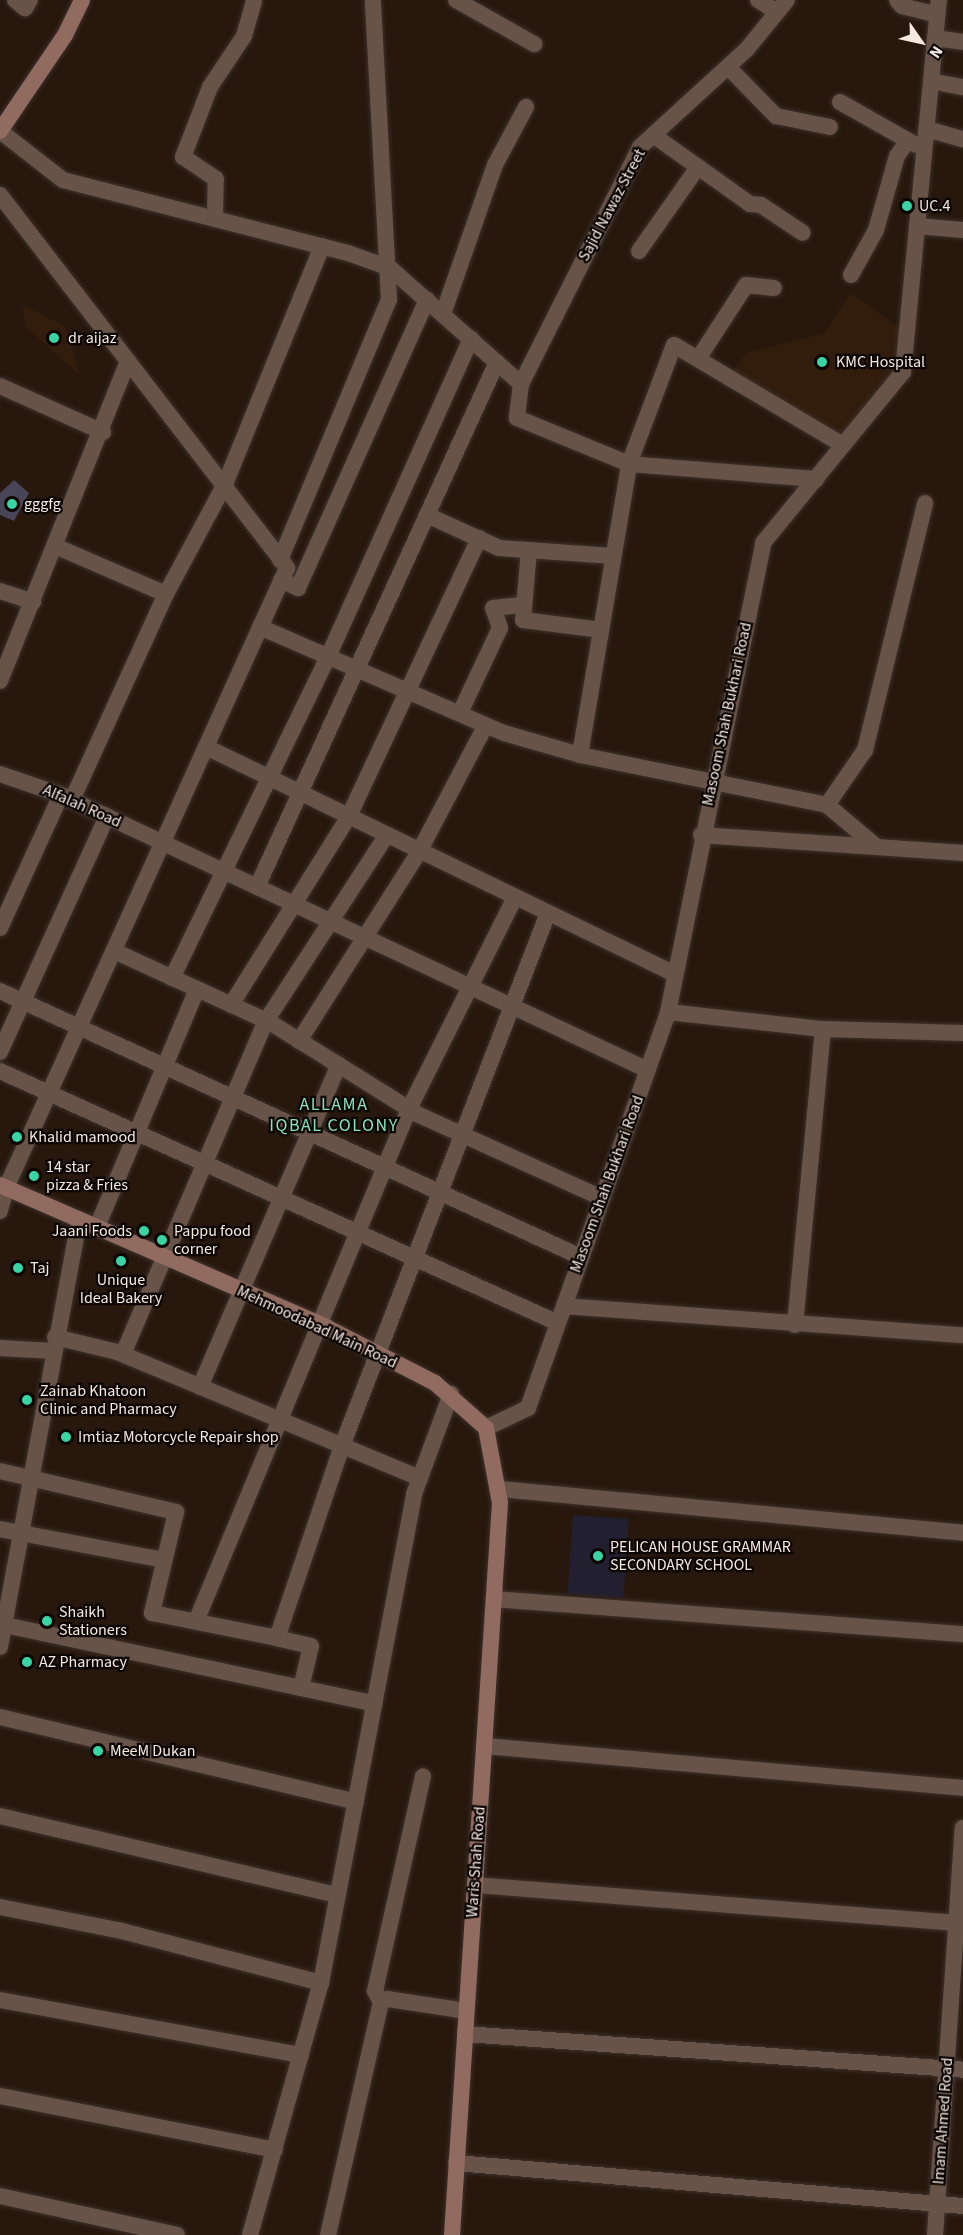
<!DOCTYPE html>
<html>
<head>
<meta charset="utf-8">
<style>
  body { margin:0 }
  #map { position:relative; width:963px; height:2235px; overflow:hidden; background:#27170c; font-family:"Source Sans 3",sans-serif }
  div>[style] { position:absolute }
  .built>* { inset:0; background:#321d0d }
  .education>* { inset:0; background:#222030; transform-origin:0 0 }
  .building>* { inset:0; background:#484558 }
  .roads { filter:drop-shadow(0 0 2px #3d312d) drop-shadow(0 0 2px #3d312d) }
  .minor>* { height:16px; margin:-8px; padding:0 8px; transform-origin:8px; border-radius:8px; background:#675347 }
  .tertiary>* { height:16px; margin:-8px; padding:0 8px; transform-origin:8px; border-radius:8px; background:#675347 }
  .secondary>* { height:16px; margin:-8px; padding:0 8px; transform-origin:8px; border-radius:8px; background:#916b5f }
  .dots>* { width:16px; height:16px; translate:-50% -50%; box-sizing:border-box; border:3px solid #0b0502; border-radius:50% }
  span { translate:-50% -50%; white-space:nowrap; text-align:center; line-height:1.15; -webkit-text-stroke:4.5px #0b0502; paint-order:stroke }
  .street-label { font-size:16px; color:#f4e8e1 }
  .poi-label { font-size:16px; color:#f4e8e1 }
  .left { translate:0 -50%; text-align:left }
  .right { translate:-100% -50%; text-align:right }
  .neighbourhood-label { font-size:18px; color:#86e0be; letter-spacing:1.5px }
  .north { position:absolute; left:891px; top:12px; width:60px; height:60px; -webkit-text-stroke:4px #0b0502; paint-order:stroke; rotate:124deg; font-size:16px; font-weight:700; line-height:24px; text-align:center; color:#f4e8e1 }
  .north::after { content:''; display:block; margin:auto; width:21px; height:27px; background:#f4e8e1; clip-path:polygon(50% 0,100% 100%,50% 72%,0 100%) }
</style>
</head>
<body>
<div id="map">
  <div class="built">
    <div style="clip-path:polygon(850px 293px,907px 333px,903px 372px,843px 445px,729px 377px,746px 353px,825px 333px)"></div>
    <div style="clip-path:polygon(23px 304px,66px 327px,80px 376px,25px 326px)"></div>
  </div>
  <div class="education">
    <div style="left:573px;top:1515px;width:56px;height:79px;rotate:4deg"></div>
  </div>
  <div class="building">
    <div style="clip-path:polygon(14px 480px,29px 493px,14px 521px,0 515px,0 493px)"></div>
  </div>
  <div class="roads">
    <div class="minor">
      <div style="left:15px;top:0;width:13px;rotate:39deg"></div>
      <div style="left:25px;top:8px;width:9px;rotate:-58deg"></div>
      <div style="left:456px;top:0;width:90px;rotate:29.4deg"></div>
      <div style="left:758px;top:0;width:22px;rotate:32deg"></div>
      <div style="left:897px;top:0;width:8px;rotate:50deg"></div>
      <div style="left:902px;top:6px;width:36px;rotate:14deg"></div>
      <div style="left:935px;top:38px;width:28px;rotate:8deg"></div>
      <div style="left:728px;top:67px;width:69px;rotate:45.6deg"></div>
      <div style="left:776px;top:116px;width:55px;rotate:11.5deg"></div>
      <div style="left:931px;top:81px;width:33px;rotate:11deg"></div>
      <div style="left:840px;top:102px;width:87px;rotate:29.5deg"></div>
      <div style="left:927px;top:129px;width:37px;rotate:16deg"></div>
      <div style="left:0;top:131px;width:80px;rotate:37.9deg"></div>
      <div style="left:63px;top:180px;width:294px;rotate:14.4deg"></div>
      <div style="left:348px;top:253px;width:45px;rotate:19.7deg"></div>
      <div style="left:390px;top:268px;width:175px;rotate:41.5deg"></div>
      <div style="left:521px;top:384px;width:34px;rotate:97deg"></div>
      <div style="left:517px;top:418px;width:121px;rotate:22.3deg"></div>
      <div style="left:629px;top:464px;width:188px;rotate:4.6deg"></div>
      <div style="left:653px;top:135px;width:119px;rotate:35.4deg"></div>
      <div style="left:750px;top:204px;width:11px;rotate:5deg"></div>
      <div style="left:761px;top:205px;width:50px;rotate:33.7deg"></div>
      <div style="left:0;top:195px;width:471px;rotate:52.4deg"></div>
      <div style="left:287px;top:568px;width:681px;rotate:114.38deg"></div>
      <div style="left:6px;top:1188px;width:24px;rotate:105deg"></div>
      <div style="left:215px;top:218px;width:39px;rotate:-89deg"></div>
      <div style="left:216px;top:179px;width:40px;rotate:-146deg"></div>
      <div style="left:183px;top:157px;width:75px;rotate:-68.9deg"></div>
      <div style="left:210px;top:87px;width:61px;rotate:-56.3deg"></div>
      <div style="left:244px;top:36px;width:37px;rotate:-74deg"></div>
      <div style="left:917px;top:226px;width:46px;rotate:5deg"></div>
      <div style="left:639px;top:251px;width:103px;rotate:-54.9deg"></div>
      <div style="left:851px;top:275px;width:51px;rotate:-60.9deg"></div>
      <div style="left:876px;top:230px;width:77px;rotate:-74.2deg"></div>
      <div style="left:897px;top:156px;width:19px;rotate:-55deg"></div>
      <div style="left:443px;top:314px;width:158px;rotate:-70.8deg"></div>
      <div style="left:495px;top:165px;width:66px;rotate:-61.9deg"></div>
      <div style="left:698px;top:359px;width:88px;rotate:-57deg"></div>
      <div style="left:746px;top:285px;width:28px;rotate:6deg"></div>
      <div style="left:521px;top:384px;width:265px;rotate:-63.3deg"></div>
      <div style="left:640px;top:147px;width:145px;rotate:-42.5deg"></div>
      <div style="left:747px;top:49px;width:63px;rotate:-50.8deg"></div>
      <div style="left:0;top:386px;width:113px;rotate:24.1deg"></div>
      <div style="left:427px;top:515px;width:79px;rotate:24.6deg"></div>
      <div style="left:499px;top:548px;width:114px;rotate:4deg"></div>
      <div style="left:55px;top:546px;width:121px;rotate:23.4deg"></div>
      <div style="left:529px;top:550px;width:70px;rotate:94.9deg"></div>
      <div style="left:523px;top:620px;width:79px;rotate:7.3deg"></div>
      <div style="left:280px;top:560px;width:283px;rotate:-67.3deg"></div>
      <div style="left:389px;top:299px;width:299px;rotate:-93.1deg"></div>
      <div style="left:281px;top:580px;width:19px;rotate:25deg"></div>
      <div style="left:298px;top:588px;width:316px;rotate:-65.9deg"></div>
      <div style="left:0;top:591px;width:35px;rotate:18deg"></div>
      <div style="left:260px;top:627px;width:266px;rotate:23.5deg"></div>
      <div style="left:504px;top:733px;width:79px;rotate:16.1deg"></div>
      <div style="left:580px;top:755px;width:252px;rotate:11.4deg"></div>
      <div style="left:827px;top:805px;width:65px;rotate:40deg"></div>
      <div style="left:0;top:681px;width:345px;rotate:-68.2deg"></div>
      <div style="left:460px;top:713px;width:94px;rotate:-64.8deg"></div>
      <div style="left:500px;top:628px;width:21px;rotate:-109deg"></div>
      <div style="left:493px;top:608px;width:31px;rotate:-6deg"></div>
      <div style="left:206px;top:747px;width:521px;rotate:25.83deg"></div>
      <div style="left:580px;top:755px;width:295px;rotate:-80.4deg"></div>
      <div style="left:629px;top:464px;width:127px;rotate:-69.3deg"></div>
      <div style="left:674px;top:345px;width:196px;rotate:30.6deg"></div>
      <div style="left:0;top:774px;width:65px;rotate:19deg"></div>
      <div style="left:61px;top:795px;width:648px;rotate:25.1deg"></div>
      <div style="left:72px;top:800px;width:226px;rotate:-65.5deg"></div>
      <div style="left:166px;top:594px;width:125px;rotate:-61.8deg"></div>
      <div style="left:225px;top:484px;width:257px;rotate:-67.8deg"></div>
      <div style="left:827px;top:805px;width:67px;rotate:-55.4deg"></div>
      <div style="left:865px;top:750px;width:254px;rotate:-76.3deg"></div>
      <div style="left:257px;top:887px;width:577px;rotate:-65.43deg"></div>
      <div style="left:0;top:928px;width:146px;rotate:-65.4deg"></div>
      <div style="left:114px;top:951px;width:173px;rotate:24.6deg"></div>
      <div style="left:271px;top:1023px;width:172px;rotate:31.9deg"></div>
      <div style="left:417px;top:1114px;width:203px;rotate:24.4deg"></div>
      <div style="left:172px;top:978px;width:357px;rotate:-64.1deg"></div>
      <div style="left:328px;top:657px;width:349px;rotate:-65.8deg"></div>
      <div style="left:0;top:991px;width:639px;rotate:24.6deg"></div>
      <div style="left:231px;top:1005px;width:223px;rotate:-58deg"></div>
      <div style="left:349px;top:816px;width:307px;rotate:-64.9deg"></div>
      <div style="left:668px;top:1012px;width:156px;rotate:6.3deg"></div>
      <div style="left:823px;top:1029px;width:140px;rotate:1.6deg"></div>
      <div style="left:299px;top:1041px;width:226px;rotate:-57.6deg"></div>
      <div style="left:420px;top:850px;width:141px;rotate:-62.2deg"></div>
      <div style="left:0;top:1052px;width:259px;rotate:-65.6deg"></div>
      <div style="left:0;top:1071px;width:612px;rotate:24.3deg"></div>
      <div style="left:97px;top:1227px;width:258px;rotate:-67.2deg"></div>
      <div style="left:564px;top:1306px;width:400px;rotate:4.2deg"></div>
      <div style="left:795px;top:1325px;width:297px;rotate:-84.6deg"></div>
      <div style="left:55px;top:1337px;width:64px;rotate:13.6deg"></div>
      <div style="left:117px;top:1352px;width:328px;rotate:22.6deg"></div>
      <div style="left:0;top:1348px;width:53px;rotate:3.2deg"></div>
      <div style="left:123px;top:1354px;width:362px;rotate:-66.8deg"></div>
      <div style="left:266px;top:1021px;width:222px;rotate:-57deg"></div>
      <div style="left:200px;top:1387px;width:351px;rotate:-66.7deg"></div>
      <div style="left:0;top:1471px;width:181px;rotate:13.1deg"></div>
      <div style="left:176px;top:1512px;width:104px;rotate:103.4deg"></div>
      <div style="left:152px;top:1613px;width:127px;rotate:11.3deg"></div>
      <div style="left:500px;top:1489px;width:465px;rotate:5.4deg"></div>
      <div style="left:0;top:1529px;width:167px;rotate:10.7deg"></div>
      <div style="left:494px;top:1599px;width:470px;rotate:4.3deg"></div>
      <div style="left:197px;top:1619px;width:552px;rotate:-67.43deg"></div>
      <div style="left:409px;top:1109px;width:237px;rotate:-63.4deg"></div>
      <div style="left:0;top:1624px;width:383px;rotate:12deg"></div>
      <div style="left:301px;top:1688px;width:43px;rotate:-76.6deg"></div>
      <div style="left:311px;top:1646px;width:35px;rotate:-167deg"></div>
      <div style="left:277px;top:1638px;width:203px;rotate:-71.3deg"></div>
      <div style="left:342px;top:1446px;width:571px;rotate:-68.87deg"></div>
      <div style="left:0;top:1717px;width:366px;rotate:13.4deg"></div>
      <div style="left:484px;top:1746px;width:481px;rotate:5deg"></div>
      <div style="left:0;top:1816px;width:347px;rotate:13.2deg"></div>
      <div style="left:475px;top:1885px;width:489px;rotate:4.5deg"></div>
      <div style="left:0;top:1907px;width:124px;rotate:11.1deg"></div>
      <div style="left:122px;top:1931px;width:206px;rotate:14.6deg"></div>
      <div style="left:0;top:2000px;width:306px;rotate:10.4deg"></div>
      <div style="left:381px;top:2002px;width:8px;rotate:-23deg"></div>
      <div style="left:388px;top:1999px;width:79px;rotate:8.7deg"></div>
      <div style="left:465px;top:2034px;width:499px;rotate:4.1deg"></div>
      <div style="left:0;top:2096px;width:280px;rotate:11.1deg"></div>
      <div style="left:0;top:2196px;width:181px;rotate:12.4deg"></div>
      <div style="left:250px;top:2235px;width:262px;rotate:-74.3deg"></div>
      <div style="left:321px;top:1983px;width:498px;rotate:-79.2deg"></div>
      <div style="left:414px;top:1494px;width:107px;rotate:-69.7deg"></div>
      <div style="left:328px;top:2235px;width:239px;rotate:-77.2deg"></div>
      <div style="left:381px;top:2002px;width:13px;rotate:-119deg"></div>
      <div style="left:375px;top:1991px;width:220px;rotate:-77.4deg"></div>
    </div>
    <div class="tertiary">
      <div style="left:701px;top:835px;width:263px;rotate:3.9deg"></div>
      <div style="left:486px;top:1428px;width:47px;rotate:-25.5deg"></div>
      <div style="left:528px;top:1408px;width:420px;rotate:-70.5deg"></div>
      <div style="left:668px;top:1012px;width:479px;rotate:-78.5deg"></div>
      <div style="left:763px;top:543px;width:221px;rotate:-50.7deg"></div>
      <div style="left:903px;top:372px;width:374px;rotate:-84.5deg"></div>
      <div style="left:0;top:1647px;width:435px;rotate:-79.5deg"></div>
      <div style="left:456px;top:2163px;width:509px;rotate:4.85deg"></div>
      <div style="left:935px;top:2235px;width:408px;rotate:-86.1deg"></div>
    </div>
    <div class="secondary">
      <div style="left:0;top:131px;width:116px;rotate:-55.9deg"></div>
      <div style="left:65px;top:35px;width:39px;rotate:-64deg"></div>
      <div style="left:0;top:1185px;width:356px;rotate:23.5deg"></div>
      <div style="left:326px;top:1327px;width:123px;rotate:27.2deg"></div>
      <div style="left:435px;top:1383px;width:68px;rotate:41.4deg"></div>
      <div style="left:486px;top:1428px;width:76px;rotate:79.4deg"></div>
      <div style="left:500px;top:1503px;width:734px;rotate:93.75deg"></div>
    </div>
  </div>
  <div class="dots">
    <div style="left:907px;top:206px;background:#39d4a5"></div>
    <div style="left:54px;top:338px;background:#39d4a5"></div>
    <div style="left:822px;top:362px;background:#39d4a5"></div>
    <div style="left:12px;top:504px;background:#39d4a5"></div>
    <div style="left:17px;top:1137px;background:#39d4a5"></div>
    <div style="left:34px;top:1176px;background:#39d4a5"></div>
    <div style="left:144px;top:1231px;background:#39d4a5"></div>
    <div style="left:162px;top:1240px;background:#39d4a5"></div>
    <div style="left:121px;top:1261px;background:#39d4a5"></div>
    <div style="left:18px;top:1268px;background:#39d4a5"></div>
    <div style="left:27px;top:1400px;background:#39d4a5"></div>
    <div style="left:66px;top:1437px;background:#39d4a5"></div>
    <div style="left:598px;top:1556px;background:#39d4a5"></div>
    <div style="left:47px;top:1621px;background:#39d4a5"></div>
    <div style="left:27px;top:1662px;background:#39d4a5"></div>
    <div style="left:98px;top:1751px;background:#39d4a5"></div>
  </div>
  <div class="street-label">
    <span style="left:612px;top:205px;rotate:-62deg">Sajid Nawaz Street</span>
    <span style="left:727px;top:714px;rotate:-78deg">Masoom Shah Bukhari Road</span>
    <span style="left:82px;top:806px;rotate:24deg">Alfalah Road</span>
    <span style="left:607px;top:1184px;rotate:-70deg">Masoom Shah Bukhari Road</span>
    <span style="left:317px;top:1327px;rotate:25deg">Mehmoodabad Main Road</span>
    <span style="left:476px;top:1862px;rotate:-86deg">Waris Shah Road</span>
    <span style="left:943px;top:2121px;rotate:-86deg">Imam Ahmed Road</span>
  </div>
  <div class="poi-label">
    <span class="left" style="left:919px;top:206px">UC.4</span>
    <span class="left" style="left:68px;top:338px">dr aijaz</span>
    <span class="left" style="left:836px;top:362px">KMC Hospital</span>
    <span class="left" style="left:24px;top:504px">gggfg</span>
    <span class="left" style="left:29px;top:1137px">Khalid mamood</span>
    <span class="left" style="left:46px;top:1176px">14 star<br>pizza &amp; Fries</span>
    <span class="right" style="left:132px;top:1231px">Jaani Foods</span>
    <span class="left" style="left:174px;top:1240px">Pappu food<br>corner</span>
    <span class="left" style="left:30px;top:1268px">Taj</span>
    <span style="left:121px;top:1289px">Unique<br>Ideal Bakery</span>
    <span class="left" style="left:40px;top:1400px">Zainab Khatoon<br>Clinic and Pharmacy</span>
    <span class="left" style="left:78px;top:1437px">Imtiaz Motorcycle Repair shop</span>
    <span class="left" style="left:610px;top:1556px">PELICAN HOUSE GRAMMAR<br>SECONDARY SCHOOL</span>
    <span class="left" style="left:59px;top:1621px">Shaikh<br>Stationers</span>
    <span class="left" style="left:39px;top:1662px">AZ Pharmacy</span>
    <span class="left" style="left:110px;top:1751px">MeeM Dukan</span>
  </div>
  <div class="neighbourhood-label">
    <span style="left:334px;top:1116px">ALLAMA<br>IQBAL COLONY</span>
  </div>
  <div class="north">N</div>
</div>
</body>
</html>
